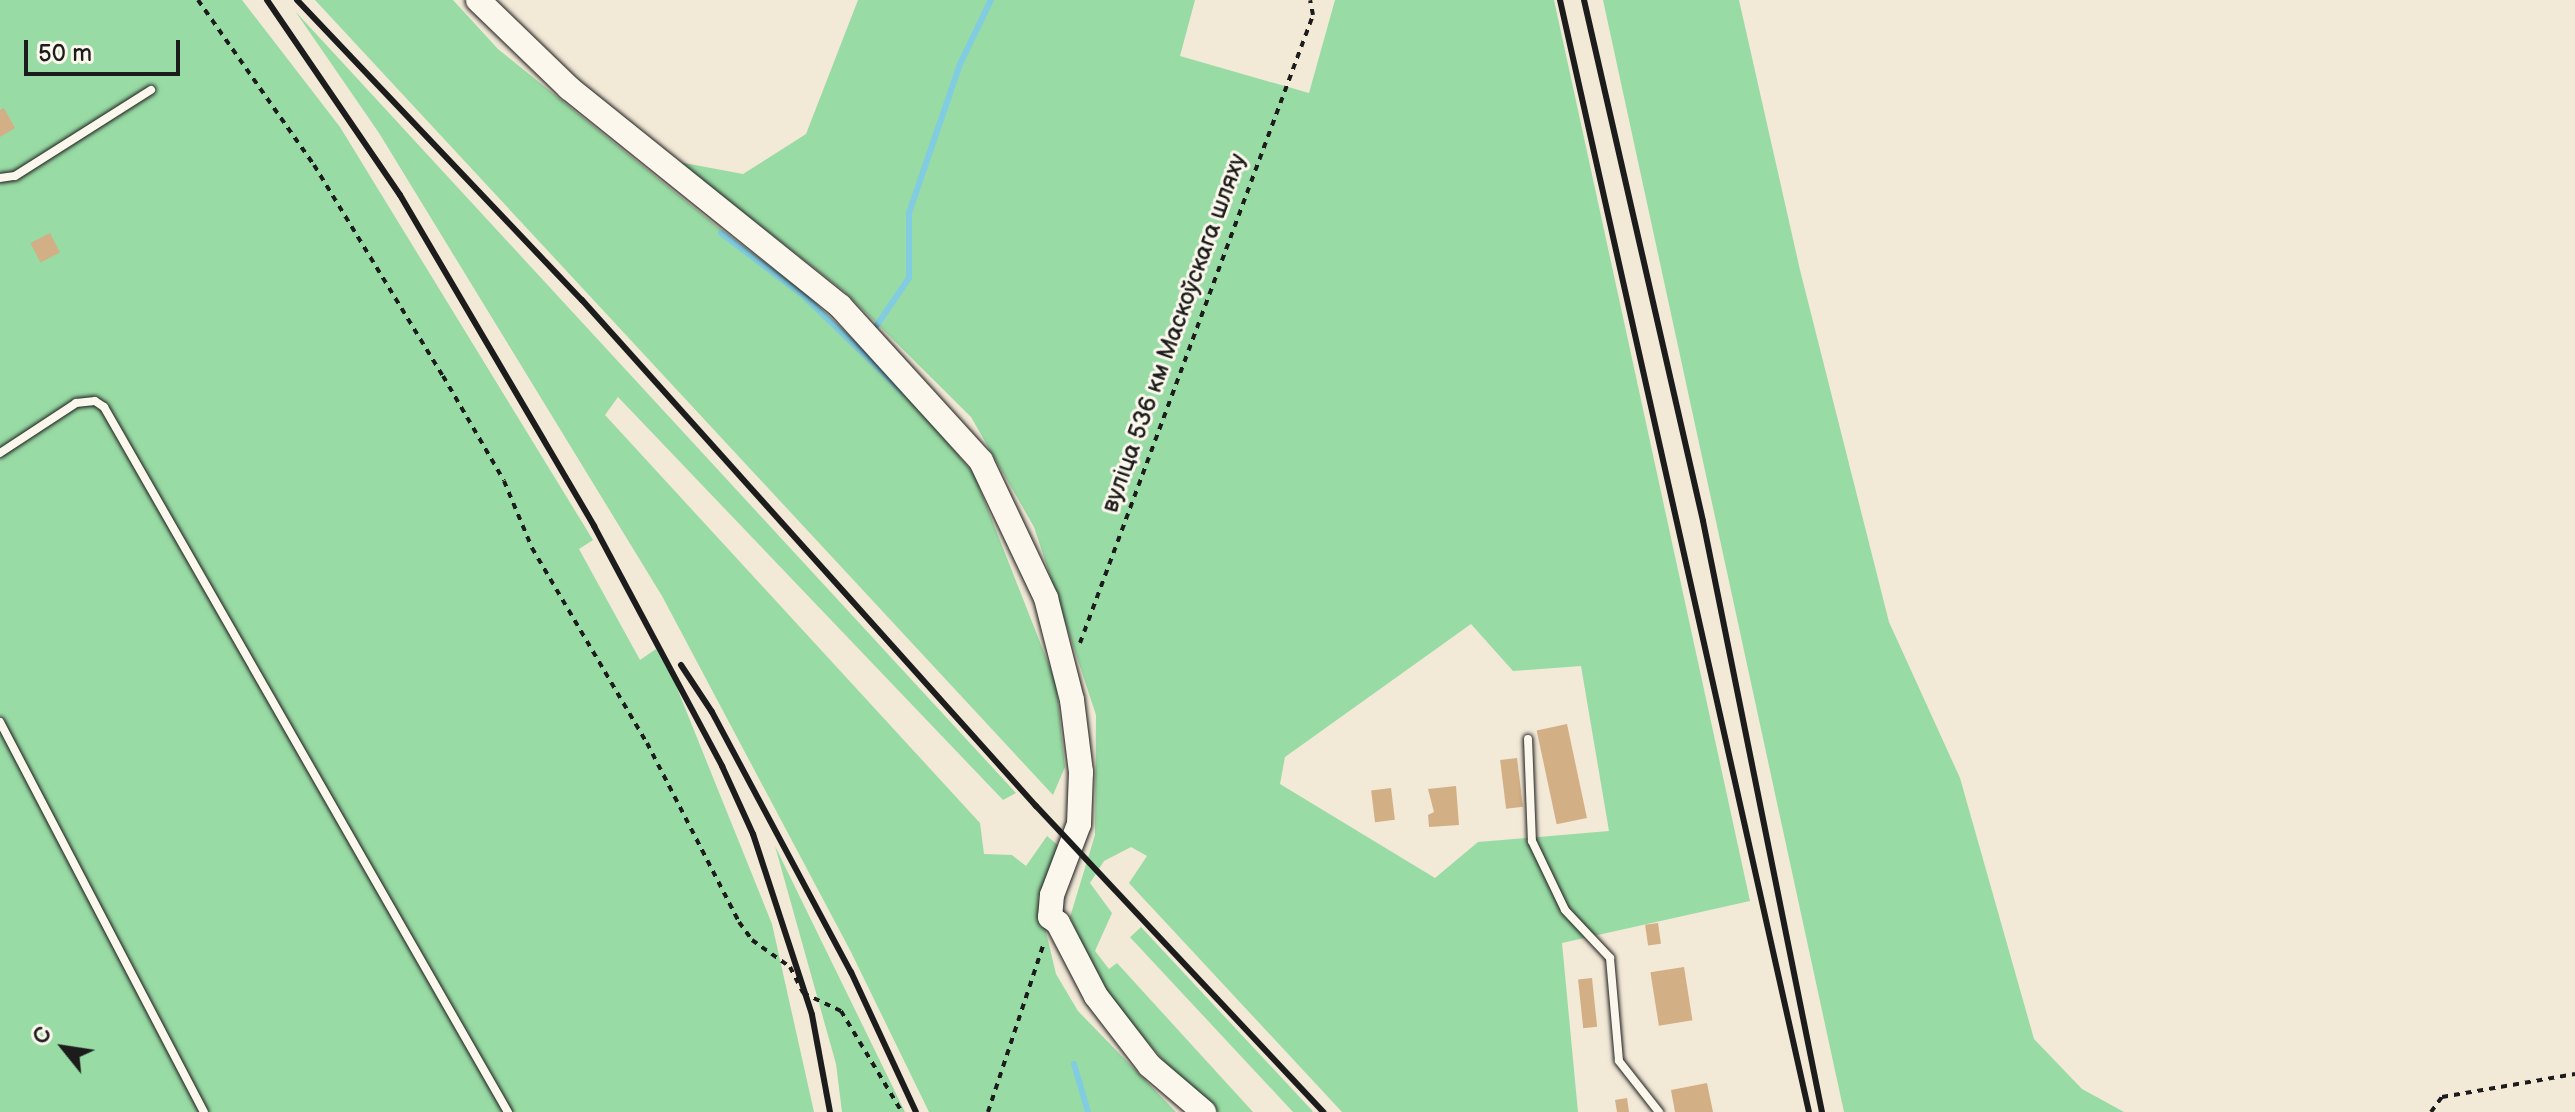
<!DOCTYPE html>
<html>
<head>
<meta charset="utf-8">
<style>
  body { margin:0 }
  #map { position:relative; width:2575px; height:1112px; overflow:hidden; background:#f3e9d7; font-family:"Balsamiq Sans",sans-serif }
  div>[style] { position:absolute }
  .green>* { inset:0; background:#99dba5; transform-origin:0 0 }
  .stream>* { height:6px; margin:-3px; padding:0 3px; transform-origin:3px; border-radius:3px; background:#81cce1 }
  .building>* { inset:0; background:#d3af85; transform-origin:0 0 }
  .path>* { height:4px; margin-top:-2px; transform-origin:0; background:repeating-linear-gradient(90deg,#1c1c1c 0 6px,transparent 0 12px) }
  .roads { filter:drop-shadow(0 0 2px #1c1c1c) drop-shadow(0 0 2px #1c1c1c) }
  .lane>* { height:8px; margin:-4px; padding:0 4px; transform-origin:4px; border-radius:4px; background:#fbf7ec }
  .secondary>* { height:24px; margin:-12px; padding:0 12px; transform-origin:12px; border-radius:12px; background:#fbf7ec }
  .rail>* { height:6px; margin:-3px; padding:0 3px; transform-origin:3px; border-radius:3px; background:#1c1c1c }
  span { translate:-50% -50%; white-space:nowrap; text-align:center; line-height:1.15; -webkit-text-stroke:6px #fbf7ec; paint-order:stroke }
  .street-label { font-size:24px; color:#1c1c1c }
  .north { position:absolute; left:24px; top:1008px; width:80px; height:80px; -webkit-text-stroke:6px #fbf7ec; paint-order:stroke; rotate:300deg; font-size:22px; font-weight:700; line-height:32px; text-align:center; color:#1c1c1c }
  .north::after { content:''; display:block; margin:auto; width:28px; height:36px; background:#1c1c1c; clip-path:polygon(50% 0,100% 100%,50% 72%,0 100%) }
  .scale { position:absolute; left:24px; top:40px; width:156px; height:36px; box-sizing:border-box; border:4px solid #1c1c1c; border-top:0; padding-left:10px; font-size:24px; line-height:28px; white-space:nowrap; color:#1c1c1c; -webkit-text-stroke:6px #fbf7ec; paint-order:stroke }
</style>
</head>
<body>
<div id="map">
  <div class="green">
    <div style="clip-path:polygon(0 0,242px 0,340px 127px,593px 540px,579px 549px,640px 660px,656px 649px,675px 683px,772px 924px,814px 1112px,0 1112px)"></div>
    <div style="clip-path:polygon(315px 0,453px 0,498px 49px,803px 296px,914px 403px,974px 474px,1056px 683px,1065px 767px,1053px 795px)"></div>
    <div style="clip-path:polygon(evenodd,858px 0,1195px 0,1180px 56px,1309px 93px,1335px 0,1554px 0,1750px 901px,1562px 943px,1578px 1112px,1342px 1112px,1129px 883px,1147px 856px,1131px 847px,1104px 861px,1090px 883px,1112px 913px,1095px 951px,1109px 969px,1117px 963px,1253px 1112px,1218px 1112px,1176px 1075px,1102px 989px,1070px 917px,1095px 835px,1096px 715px,1034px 527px,971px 417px,845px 292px,679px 162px,743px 174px,806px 134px,858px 0,1471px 624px,1513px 671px,1581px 666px,1609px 831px,1478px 842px,1435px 878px,1280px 784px,1285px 757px,1471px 624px)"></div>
    <div style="clip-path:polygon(1603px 0,1739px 0,1800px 270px,1889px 622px,1960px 778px,2034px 1039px,2082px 1089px,2124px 1112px,1844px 1112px)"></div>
    <div style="clip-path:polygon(295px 11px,1016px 793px,1003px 800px,618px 397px,605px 415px,980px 823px,984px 854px,1012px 855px,1026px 866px,1047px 836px,1060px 847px,1038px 898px,1056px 974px,1078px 1011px,1176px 1112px,929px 1112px,851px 952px,662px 596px,379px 133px)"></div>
    <div style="clip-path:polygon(775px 846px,905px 1112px,842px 1112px,836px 1064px)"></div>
    <div style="left:1141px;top:927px;width:252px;height:15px;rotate:47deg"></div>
  </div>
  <div class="stream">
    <div style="left:721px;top:233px;width:104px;rotate:37.2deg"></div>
    <div style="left:804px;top:296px;width:138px;rotate:44.1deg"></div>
    <div style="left:877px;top:325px;width:57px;rotate:-55.8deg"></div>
    <div style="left:909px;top:278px;width:65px;rotate:-90deg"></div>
    <div style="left:909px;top:213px;width:157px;rotate:-71.1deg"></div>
    <div style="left:960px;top:64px;width:71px;rotate:-64.2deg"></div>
    <div style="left:1074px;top:1064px;width:50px;rotate:73.7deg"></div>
  </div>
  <div class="building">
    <div style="clip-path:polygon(4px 108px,15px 128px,0 137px,0 110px)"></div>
    <div style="left:50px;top:233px;width:22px;height:22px;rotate:63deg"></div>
    <div style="left:1567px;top:724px;width:96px;height:31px;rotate:78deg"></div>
    <div style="left:1517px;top:758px;width:49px;height:17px;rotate:83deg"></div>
    <div style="clip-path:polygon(1456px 786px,1459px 825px,1429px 827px,1428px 815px,1434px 812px,1428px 789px)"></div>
    <div style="left:1391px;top:788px;width:32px;height:20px;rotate:83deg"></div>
    <div style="left:1658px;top:923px;width:21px;height:13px;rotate:82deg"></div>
    <div style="left:1684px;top:967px;width:54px;height:34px;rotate:81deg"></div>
    <div style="left:1592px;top:978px;width:49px;height:14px;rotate:84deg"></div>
    <div style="clip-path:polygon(1707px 1083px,1713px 1112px,1675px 1112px,1671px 1090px)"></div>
    <div style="clip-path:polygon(1627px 1098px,1629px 1112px,1617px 1112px,1615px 1100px)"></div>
  </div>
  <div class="path">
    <div style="left:198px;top:0;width:202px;rotate:54.9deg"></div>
    <div style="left:314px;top:165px;width:247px;rotate:58.6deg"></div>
    <div style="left:443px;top:376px;width:121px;rotate:59.8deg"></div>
    <div style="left:504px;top:481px;width:73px;rotate:67.3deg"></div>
    <div style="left:532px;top:548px;width:226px;rotate:59.5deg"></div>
    <div style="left:647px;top:743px;width:201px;rotate:62.8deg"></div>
    <div style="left:739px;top:922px;width:22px;rotate:54deg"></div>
    <div style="left:752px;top:940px;width:47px;rotate:35.4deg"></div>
    <div style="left:790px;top:967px;width:29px;rotate:63deg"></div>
    <div style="left:803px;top:993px;width:42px;rotate:25.3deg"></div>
    <div style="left:841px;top:1011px;width:118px;rotate:58.9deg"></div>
    <div style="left:1080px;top:643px;width:670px;rotate:-69.64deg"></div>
    <div style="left:1313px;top:15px;width:15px;rotate:-101deg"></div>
    <div style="left:988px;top:1112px;width:178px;rotate:-71.7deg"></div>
    <div style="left:2431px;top:1112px;width:19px;rotate:-54deg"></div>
    <div style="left:2442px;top:1097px;width:135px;rotate:-9.8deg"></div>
  </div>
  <div class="roads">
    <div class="lane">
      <div style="left:0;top:178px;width:15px;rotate:-8deg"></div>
      <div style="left:15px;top:176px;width:161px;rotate:-32.3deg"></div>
      <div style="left:0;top:453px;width:91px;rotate:-33.3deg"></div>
      <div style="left:76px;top:403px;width:19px;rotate:-6deg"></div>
      <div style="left:95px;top:401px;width:11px;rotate:34deg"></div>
      <div style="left:104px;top:407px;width:813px;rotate:60.19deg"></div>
      <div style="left:0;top:722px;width:440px;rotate:62.4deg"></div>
      <div style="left:1528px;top:739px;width:102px;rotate:87.8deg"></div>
      <div style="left:1532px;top:841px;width:76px;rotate:64.4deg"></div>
      <div style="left:1565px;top:910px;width:66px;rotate:46.8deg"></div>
      <div style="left:1610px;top:958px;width:103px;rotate:85deg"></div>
      <div style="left:1619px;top:1061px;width:65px;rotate:51.9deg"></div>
    </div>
    <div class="secondary">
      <div style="left:478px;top:0;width:127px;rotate:44deg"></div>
      <div style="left:569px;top:88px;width:348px;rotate:38.8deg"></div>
      <div style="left:840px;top:306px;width:210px;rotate:47.7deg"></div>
      <div style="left:981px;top:461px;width:152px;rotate:64.6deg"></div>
      <div style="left:1046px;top:598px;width:105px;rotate:75.7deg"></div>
      <div style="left:1072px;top:700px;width:73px;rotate:82.9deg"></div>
      <div style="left:1081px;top:772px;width:52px;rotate:92.2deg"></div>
      <div style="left:1079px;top:824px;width:76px;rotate:110.8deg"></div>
      <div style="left:1052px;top:895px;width:22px;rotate:95deg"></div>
      <div style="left:1050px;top:917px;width:10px;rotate:37deg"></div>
      <div style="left:1058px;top:923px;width:82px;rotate:62.5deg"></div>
      <div style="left:1096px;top:996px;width:88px;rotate:52.4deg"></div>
      <div style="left:1150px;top:1066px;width:71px;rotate:40.4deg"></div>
    </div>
  </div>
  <div class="rail">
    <div style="left:267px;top:0;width:236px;rotate:55.7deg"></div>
    <div style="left:400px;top:195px;width:384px;rotate:59.6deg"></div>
    <div style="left:594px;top:526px;width:272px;rotate:61.9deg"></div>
    <div style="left:722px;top:766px;width:75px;rotate:65.5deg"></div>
    <div style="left:753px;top:834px;width:190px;rotate:71.9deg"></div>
    <div style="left:812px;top:1015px;width:99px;rotate:79.5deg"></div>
    <div style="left:297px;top:0;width:414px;rotate:46.5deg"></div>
    <div style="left:582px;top:300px;width:680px;rotate:48.1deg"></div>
    <div style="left:1036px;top:806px;width:420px;rotate:46.8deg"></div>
    <div style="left:1560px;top:0;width:1140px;rotate:77.38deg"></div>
    <div style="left:1584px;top:0;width:534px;rotate:77.13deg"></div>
    <div style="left:1703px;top:521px;width:603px;rotate:78.62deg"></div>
    <div style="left:681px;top:665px;width:56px;rotate:56.6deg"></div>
    <div style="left:712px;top:712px;width:295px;rotate:61.9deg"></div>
    <div style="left:851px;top:972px;width:154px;rotate:65.1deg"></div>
  </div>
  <div class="street-label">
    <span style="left:1174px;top:333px;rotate:-70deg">вуліца 536 км Маскоўскага шляху</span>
  </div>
  <div class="north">С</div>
  <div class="scale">50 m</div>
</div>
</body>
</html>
